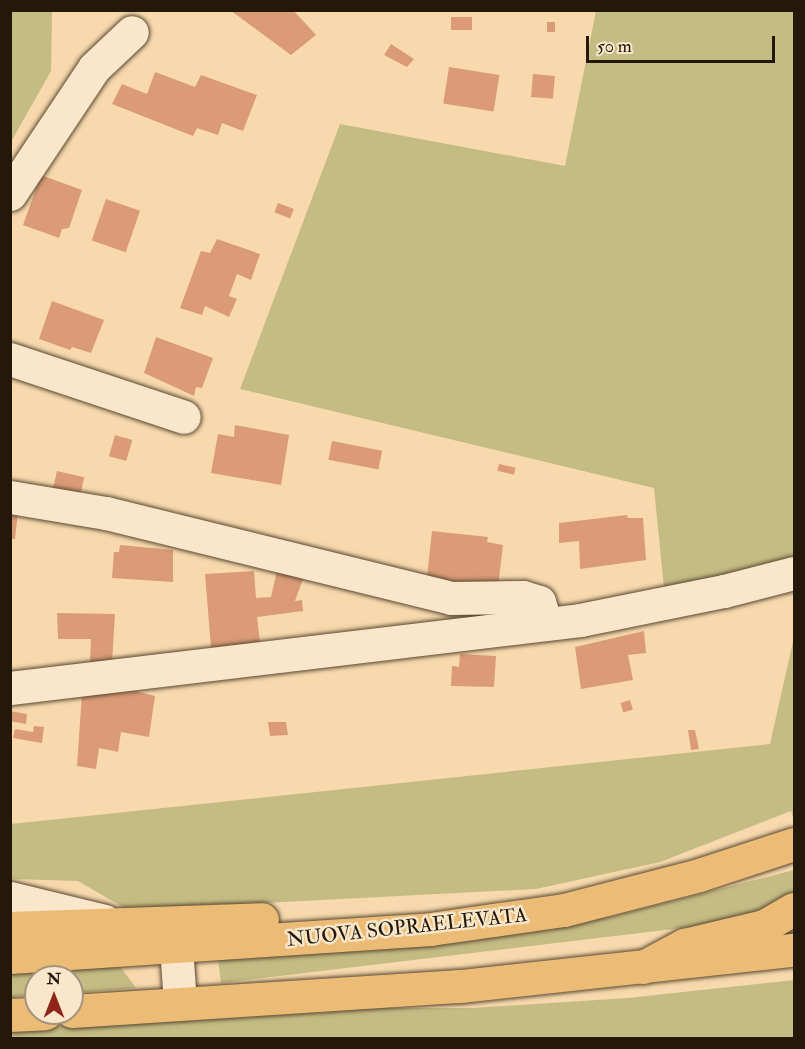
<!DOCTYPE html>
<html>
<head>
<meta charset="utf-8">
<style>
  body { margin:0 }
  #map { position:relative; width:805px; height:1049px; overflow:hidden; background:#f7d9ad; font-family:"IM FELL Double Pica",serif }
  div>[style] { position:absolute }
  .green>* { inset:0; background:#c5bc84 }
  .building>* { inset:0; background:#dc9b77; transform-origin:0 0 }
  .roads { filter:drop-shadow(0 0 2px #584832) drop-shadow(0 0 2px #584832) }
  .minor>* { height:33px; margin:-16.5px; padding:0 16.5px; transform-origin:16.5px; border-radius:16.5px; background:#fae6ca }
  .major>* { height:33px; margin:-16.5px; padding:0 16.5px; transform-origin:16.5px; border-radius:16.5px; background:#ecbc76 }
  .highway>* { height:33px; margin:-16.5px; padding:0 16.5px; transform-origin:16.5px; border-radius:16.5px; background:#ecbc76 }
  span { translate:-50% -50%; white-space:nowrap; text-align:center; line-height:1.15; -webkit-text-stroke:5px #fae6ca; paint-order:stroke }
  .street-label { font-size:20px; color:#231809 }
  .frame { position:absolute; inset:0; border:12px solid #231809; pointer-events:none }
  .north { position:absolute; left:24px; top:965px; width:60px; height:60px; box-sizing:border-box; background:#fae6ca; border:2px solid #a4947d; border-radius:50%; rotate:0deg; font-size:16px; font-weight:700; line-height:24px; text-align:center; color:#231809 }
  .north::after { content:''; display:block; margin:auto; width:21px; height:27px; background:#8f2418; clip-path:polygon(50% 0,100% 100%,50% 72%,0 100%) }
  .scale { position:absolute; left:586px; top:36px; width:189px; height:27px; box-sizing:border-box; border:3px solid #231809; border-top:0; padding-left:8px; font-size:18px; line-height:21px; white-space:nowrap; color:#231809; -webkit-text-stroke:4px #fae6ca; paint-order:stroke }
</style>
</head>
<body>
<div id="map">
  <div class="green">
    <div style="clip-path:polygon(11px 10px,52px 11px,51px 71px,11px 142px)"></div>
    <div style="clip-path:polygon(596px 11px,794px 11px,794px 555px,771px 567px,664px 588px,654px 488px,240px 389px,340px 124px,565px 166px)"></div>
    <div style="clip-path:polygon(794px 637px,794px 820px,791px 811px,660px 862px,536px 889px,128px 910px,78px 881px,11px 879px,11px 824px,770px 744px)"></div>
    <div style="clip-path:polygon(794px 870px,794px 893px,768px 910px,707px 925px,221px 983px,218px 959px,480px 939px,610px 917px)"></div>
    <div style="clip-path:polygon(119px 965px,136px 988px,72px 993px,72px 977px,36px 977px,36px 995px,11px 997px,11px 971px)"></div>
    <div style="clip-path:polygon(794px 980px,794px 1038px,11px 1038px,11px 1030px,316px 1008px,473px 1008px,628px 998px)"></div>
  </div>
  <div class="building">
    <div style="clip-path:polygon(230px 10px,293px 10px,316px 35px,291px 55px)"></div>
    <div style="left:451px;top:17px;width:21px;height:13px"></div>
    <div style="left:555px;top:22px;width:10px;height:8px;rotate:90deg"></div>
    <div style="clip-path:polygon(391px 44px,414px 59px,407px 67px,384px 55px)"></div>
    <div style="left:449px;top:67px;width:51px;height:37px;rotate:9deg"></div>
    <div style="clip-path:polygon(155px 72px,195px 87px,201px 75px,257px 95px,243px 131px,222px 123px,218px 135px,197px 128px,193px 136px,112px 104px,122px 84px,147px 94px)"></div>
    <div style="left:533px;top:74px;width:22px;height:23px;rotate:5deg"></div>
    <div style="clip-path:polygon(41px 175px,82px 190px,69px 228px,62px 229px,59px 238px,23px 225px)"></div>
    <div style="left:106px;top:199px;width:36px;height:44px;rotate:19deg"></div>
    <div style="left:278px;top:203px;width:17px;height:10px;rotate:21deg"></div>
    <div style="clip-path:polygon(217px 239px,260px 254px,251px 280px,237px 274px,229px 296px,237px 299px,229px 317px,205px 306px,202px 315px,180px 308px,201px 251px,210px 253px)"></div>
    <div style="clip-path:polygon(52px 301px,104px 320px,91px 353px,72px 347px,70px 350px,39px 339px)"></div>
    <div style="clip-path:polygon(156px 337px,213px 358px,202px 388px,196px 387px,194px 396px,144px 373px)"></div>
    <div style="clip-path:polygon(235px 425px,289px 435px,281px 485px,211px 473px,218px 434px,234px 437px)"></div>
    <div style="left:115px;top:435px;width:18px;height:22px;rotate:16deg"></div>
    <div style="left:332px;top:441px;width:51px;height:19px;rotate:11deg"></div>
    <div style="left:499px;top:464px;width:17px;height:7px;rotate:13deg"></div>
    <div style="left:57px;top:471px;width:28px;height:21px;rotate:13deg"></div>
    <div style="clip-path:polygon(10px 510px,18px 511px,15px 539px,10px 539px)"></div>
    <div style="clip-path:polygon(627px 515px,628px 518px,643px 518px,646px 560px,580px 569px,579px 541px,559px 543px,559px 523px)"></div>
    <div style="clip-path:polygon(432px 531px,488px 537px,487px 542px,503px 545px,498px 587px,479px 594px,427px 577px)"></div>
    <div style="clip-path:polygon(120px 545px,173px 550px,173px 582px,112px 578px,114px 552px,119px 552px)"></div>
    <div style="clip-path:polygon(278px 566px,304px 576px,295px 601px,302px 600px,303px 611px,257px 617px,260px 642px,211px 648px,205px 574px,254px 571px,256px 598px,271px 597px)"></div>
    <div style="clip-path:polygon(57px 613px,115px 614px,112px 663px,90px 662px,91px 639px,58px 639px)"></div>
    <div style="clip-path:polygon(644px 631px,646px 653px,628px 655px,633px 680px,581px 689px,575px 647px)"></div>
    <div style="clip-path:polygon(460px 654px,496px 656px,494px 687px,451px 686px,452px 666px,459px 667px)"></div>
    <div style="clip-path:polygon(123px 688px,155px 696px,149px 737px,121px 732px,118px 752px,99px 748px,96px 769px,77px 766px,82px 693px)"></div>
    <div style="left:630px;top:700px;width:10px;height:10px;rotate:73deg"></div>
    <div style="clip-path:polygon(10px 711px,27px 714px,26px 724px,10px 721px)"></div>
    <div style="clip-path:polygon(268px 722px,286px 722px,288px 735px,270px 736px)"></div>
    <div style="clip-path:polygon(34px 726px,44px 727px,42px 743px,13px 738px,15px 729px,33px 732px)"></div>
    <div style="clip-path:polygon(688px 730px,695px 730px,699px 749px,691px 750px)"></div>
  </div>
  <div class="roads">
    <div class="minor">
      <div style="left:10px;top:194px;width:151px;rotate:-56.3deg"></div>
      <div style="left:94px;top:68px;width:52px;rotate:-43.5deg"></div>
      <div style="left:10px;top:359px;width:183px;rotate:18.4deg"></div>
      <div style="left:10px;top:497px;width:97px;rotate:9.5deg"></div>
      <div style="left:106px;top:513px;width:355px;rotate:13.8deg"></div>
      <div style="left:451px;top:598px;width:72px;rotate:-0.8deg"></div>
      <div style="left:523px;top:597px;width:17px;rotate:17deg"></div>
      <div style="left:539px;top:602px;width:23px;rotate:72deg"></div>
      <div style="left:10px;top:688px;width:574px;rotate:-6.8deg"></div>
      <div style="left:580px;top:620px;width:147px;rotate:-11.4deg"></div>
      <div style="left:724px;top:591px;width:72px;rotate:-14.4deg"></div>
      <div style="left:10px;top:898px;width:97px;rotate:13.7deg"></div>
      <div style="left:176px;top:946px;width:57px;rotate:86deg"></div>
    </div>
    <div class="major">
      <div style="left:72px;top:1011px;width:389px;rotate:-3.7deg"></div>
      <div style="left:460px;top:986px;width:336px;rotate:-6.2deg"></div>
      <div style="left:10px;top:1015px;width:35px;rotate:-3deg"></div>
    </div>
    <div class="highway">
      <div style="left:10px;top:928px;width:252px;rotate:-2deg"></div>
      <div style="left:10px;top:957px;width:421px;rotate:-3.8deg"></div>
      <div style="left:430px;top:929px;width:135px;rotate:-8.1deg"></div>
      <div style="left:564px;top:910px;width:139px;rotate:-14.5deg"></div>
      <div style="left:699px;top:875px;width:100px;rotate:-18.1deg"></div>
      <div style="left:643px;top:967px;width:47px;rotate:-28.2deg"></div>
      <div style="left:684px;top:945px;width:82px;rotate:-13.4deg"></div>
      <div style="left:764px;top:926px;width:34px;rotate:-30deg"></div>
    </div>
  </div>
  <div class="street-label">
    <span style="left:407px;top:927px;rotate:-6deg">NUOVA SOPRAELEVATA</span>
  </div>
  <div class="frame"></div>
  <div class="north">N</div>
  <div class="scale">50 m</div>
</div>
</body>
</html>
